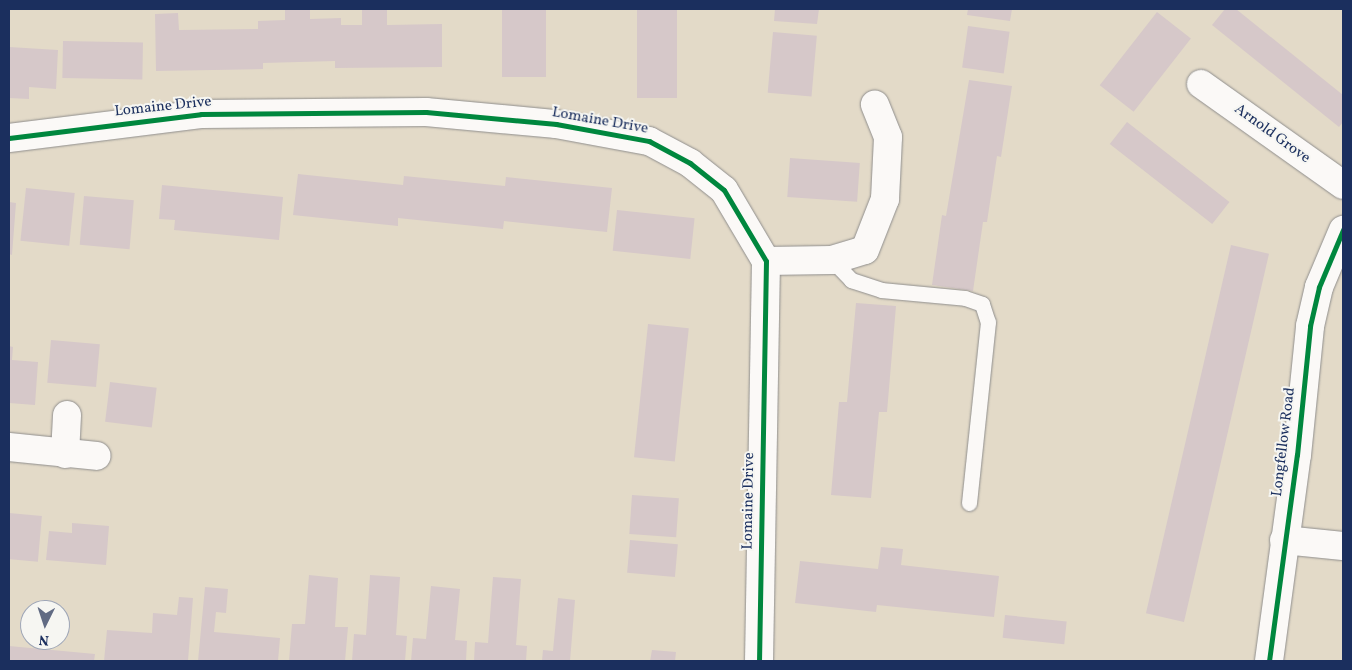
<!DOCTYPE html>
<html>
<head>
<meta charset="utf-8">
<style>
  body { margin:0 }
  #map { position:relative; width:1352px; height:670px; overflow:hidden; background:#e3dac8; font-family:Vollkorn,serif }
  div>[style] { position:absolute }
  .building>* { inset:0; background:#d6c8c9; transform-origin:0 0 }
  .roads { filter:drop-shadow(0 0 1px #8f8e8d) drop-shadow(0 0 1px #8f8e8d) }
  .service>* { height:15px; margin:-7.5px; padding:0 7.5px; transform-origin:7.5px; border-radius:7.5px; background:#fbf9f7 }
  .minor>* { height:28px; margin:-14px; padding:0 14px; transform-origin:14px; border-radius:14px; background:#fbf9f7 }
  .cycleway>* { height:5px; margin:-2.5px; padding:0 2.5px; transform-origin:2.5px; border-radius:2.5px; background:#00873e }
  span { translate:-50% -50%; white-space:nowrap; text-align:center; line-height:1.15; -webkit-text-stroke:4px #f6f6f2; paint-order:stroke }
  .street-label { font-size:15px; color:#1b2f5e }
  .frame { position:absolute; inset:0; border:10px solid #1b2f5e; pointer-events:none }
  .north { position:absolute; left:20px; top:600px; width:50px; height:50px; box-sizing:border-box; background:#f6f6f2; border:1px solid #9ea6b7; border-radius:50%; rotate:184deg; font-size:14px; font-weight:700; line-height:20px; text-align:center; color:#1b2f5e }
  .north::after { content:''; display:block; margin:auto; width:18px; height:22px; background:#616b83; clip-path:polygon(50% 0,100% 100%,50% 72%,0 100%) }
</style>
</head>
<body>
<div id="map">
  <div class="building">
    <div style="clip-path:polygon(285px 9px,310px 9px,310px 19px,341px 18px,341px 25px,362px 25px,362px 9px,387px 9px,387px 25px,442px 24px,442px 67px,335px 68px,335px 61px,263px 63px,263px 69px,156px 71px,155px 14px,178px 13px,179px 30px,258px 29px,258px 21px,285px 20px)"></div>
    <div style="left:502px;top:9px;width:44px;height:68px"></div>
    <div style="left:637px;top:9px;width:40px;height:89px"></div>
    <div style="clip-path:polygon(775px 9px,819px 9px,817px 24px,774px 21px)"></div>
    <div style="clip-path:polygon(968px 9px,1012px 9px,1010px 21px,967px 15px)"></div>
    <div style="clip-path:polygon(1225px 9px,1236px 9px,1343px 95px,1343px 122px,1339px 127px,1212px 25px)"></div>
    <div style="left:1157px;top:12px;width:43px;height:93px;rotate:38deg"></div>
    <div style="left:968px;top:26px;width:42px;height:42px;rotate:8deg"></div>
    <div style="left:773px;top:32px;width:44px;height:61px;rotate:5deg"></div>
    <div style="left:63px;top:41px;width:80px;height:37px;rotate:1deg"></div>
    <div style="clip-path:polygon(9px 47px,58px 50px,56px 89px,29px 87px,29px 99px,9px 98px)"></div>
    <div style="clip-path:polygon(969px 80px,1012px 86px,1001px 157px,997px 156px,987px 222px,983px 222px,973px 291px,932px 285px,942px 215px,946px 216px)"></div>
    <div style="left:1127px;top:122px;width:130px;height:28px;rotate:38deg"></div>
    <div style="left:790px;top:158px;width:70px;height:39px;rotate:4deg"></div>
    <div style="clip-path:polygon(298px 174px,403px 185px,404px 176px,505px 186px,506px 177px,612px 188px,607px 232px,504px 221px,503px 229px,398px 218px,398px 226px,293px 215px)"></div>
    <div style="clip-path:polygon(162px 185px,283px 197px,279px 240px,174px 230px,175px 220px,159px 219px)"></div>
    <div style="left:26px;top:188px;width:49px;height:53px;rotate:6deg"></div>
    <div style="left:84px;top:196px;width:50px;height:49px;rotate:5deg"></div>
    <div style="clip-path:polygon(9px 202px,16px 203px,12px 255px,9px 254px)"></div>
    <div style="left:617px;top:210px;width:78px;height:41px;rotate:6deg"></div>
    <div style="left:1231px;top:245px;width:39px;height:378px;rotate:13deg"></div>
    <div style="clip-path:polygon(856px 303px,896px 306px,887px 412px,879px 412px,871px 498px,831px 495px,839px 402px,847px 402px)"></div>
    <div style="left:648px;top:324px;width:41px;height:134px;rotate:6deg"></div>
    <div style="left:51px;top:340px;width:49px;height:43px;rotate:5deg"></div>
    <div style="clip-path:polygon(9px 346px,13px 347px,12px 360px,38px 362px,35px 405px,9px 403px)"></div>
    <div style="left:110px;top:382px;width:47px;height:40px;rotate:7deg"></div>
    <div style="left:632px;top:495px;width:47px;height:39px;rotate:4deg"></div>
    <div style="left:9px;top:513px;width:33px;height:46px;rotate:5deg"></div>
    <div style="clip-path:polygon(72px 523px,109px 526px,106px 565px,46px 560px,49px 531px,72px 533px)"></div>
    <div style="left:630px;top:540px;width:48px;height:33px;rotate:5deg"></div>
    <div style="clip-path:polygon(881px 547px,903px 549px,901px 565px,999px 576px,994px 617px,877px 605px,876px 612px,795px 603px,800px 561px,878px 569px)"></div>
    <div style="clip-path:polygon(309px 575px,338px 578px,335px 627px,348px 627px,345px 661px,289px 661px,292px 624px,305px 624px)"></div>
    <div style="clip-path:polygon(370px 575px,400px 577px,396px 635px,407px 636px,405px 661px,352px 661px,354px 634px,366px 635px)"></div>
    <div style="clip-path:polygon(493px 577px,521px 579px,516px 645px,527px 646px,526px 661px,474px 661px,475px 642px,488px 643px)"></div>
    <div style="clip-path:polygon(431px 586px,460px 589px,455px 640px,467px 641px,466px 661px,411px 661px,413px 638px,426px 639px)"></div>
    <div style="clip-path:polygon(205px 587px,228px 589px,226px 613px,216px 612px,214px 632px,280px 638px,278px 661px,198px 661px)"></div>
    <div style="clip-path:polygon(179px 597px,193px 598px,188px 661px,104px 661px,107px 630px,152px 633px,153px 613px,177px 615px)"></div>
    <div style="clip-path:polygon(558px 598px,575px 600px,570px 661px,542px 661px,543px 650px,553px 651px)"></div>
    <div style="left:1005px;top:615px;width:62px;height:23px;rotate:6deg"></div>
    <div style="clip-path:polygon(9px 646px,95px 654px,94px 661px,9px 661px)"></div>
    <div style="clip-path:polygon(652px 650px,676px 652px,675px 661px,650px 661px)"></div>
  </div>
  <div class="roads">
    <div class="service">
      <div style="left:832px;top:260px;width:28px;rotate:46deg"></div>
      <div style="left:851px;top:280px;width:32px;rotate:18deg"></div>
      <div style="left:881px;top:290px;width:84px;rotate:5.4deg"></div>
      <div style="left:965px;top:298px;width:18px;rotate:19deg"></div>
      <div style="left:982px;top:304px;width:19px;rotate:72deg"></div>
      <div style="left:988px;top:322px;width:182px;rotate:96deg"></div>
    </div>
    <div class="minor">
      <div style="left:1201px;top:84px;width:174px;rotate:35.4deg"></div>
      <div style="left:9px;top:138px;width:193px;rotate:-7.1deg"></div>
      <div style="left:201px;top:114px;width:225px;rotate:-0.5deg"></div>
      <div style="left:426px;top:112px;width:131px;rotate:5.3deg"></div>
      <div style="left:556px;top:124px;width:95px;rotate:10.4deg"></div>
      <div style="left:649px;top:141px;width:47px;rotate:28.2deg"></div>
      <div style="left:690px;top:163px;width:43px;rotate:38.5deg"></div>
      <div style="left:724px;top:190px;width:82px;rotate:59.4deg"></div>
      <div style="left:766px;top:261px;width:400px;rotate:91deg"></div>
      <div style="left:766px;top:261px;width:66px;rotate:-0.9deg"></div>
      <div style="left:832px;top:260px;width:34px;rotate:-17deg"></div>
      <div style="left:865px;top:250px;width:55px;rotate:-68.6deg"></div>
      <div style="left:885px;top:199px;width:62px;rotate:-87.2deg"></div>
      <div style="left:888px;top:137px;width:35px;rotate:-112deg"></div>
      <div style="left:9px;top:447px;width:88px;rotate:5.8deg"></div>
      <div style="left:65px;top:454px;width:39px;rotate:-87deg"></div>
      <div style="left:1284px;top:540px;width:59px;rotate:5.8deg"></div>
      <div style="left:1269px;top:661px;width:208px;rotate:-82.3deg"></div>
      <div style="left:1297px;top:455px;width:130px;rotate:-84.2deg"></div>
      <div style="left:1310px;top:326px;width:40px;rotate:-77deg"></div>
      <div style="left:1319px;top:287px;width:62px;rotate:-67.2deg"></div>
    </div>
  </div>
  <div class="cycleway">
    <div style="left:9px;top:138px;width:193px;rotate:-7.1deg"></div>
    <div style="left:201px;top:114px;width:225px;rotate:-0.5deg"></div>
    <div style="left:426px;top:112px;width:131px;rotate:5.3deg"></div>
    <div style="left:556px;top:124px;width:95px;rotate:10.4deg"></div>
    <div style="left:649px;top:141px;width:47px;rotate:28.2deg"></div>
    <div style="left:690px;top:163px;width:43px;rotate:38.5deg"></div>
    <div style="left:724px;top:190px;width:82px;rotate:59.4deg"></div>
    <div style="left:766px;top:261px;width:400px;rotate:91deg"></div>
    <div style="left:1269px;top:661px;width:208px;rotate:-82.3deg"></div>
    <div style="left:1297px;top:455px;width:130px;rotate:-84.2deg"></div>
    <div style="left:1310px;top:326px;width:40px;rotate:-77deg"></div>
    <div style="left:1319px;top:287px;width:62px;rotate:-67.2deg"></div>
  </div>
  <div class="street-label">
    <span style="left:163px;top:107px;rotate:-6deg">Lomaine Drive</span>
    <span style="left:600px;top:121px;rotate:10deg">Lomaine Drive</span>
    <span style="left:1272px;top:134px;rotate:36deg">Arnold Grove</span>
    <span style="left:1284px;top:442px;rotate:-83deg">Longfellow Road</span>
    <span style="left:749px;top:501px;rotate:-89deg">Lomaine Drive</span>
  </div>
  <div class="frame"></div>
  <div class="north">N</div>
</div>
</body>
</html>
